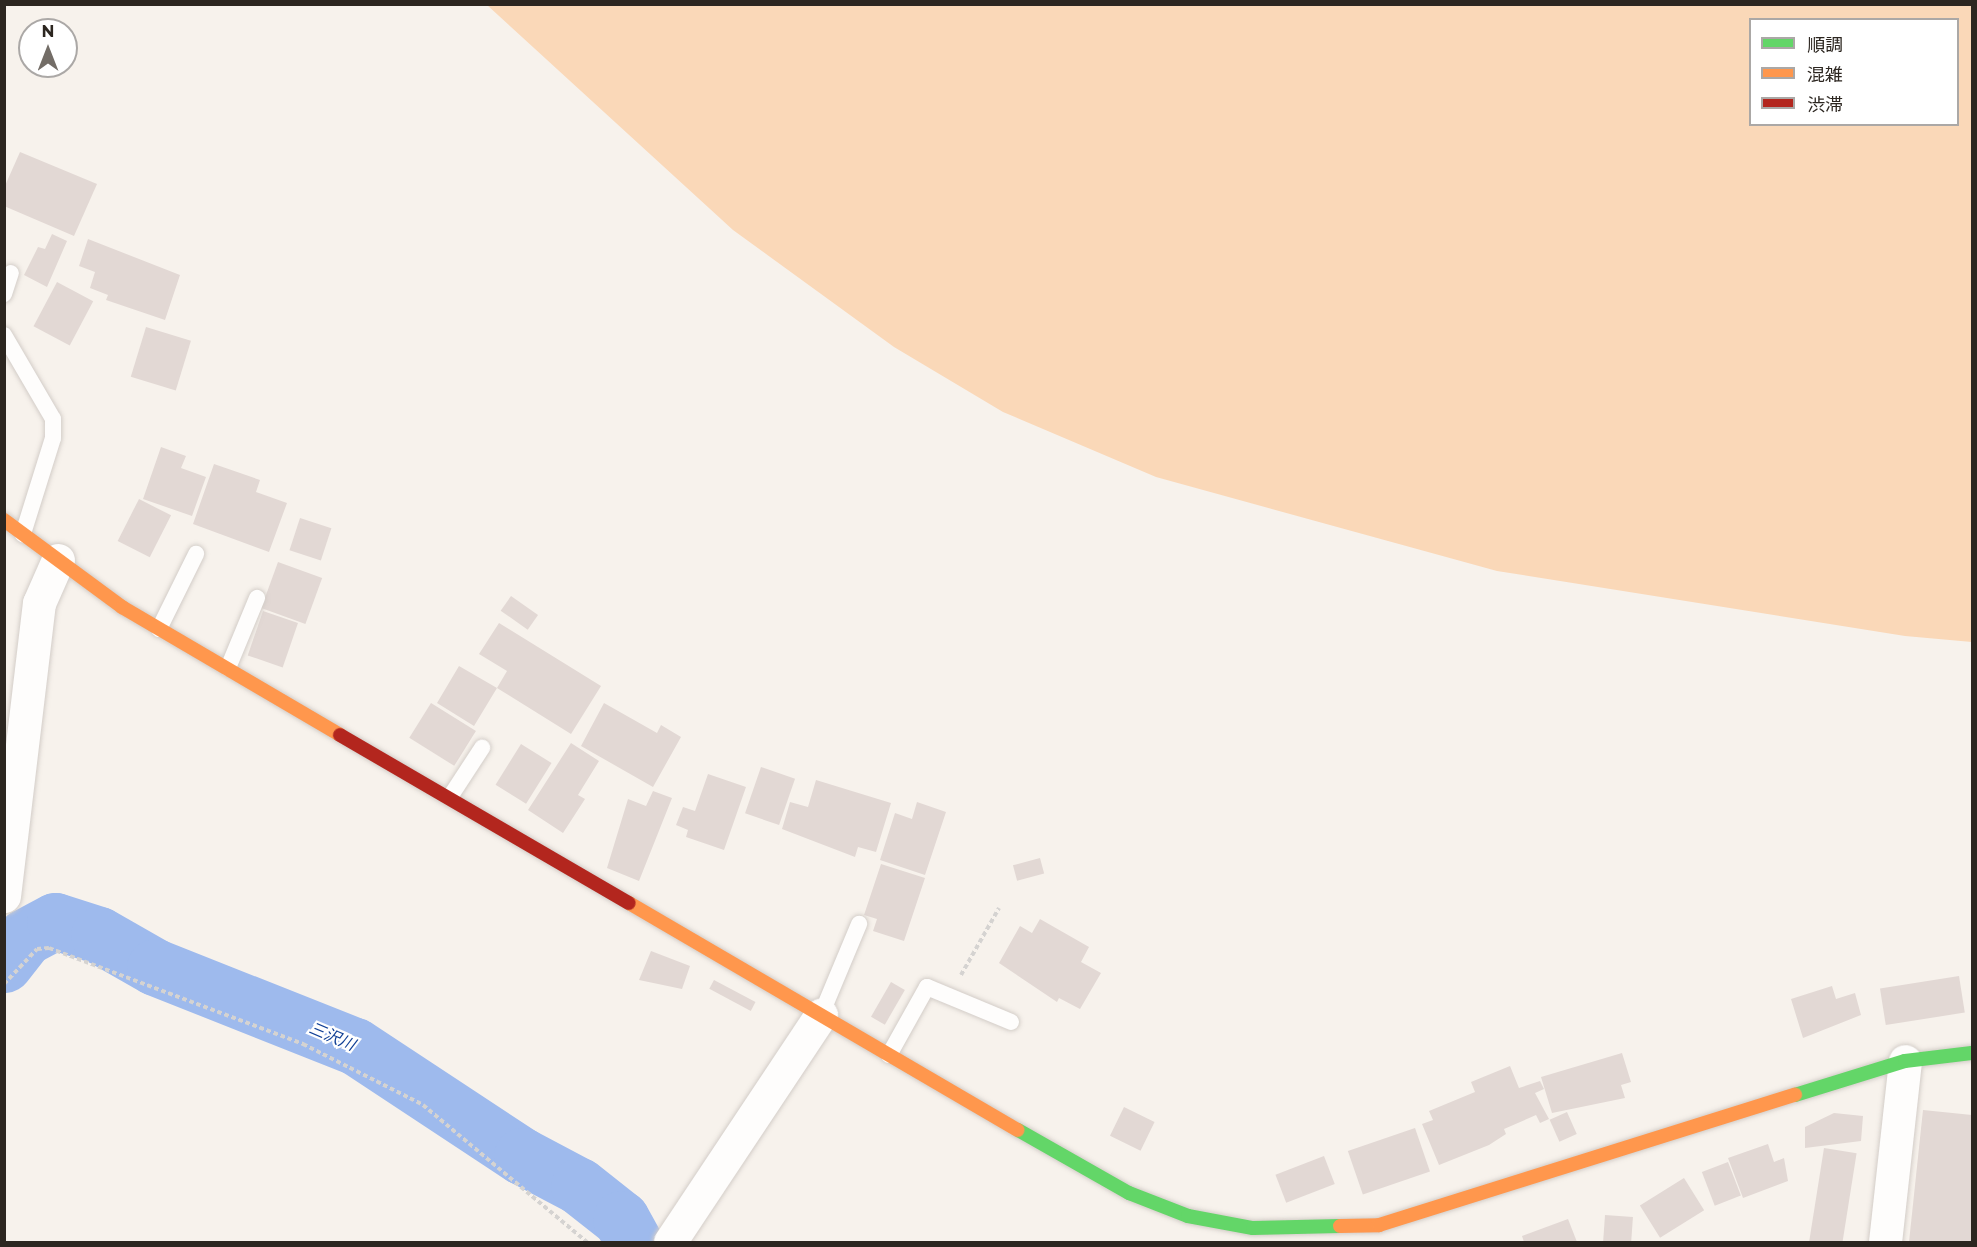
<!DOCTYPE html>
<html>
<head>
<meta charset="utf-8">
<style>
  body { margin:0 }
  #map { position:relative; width:1977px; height:1247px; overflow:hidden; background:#f7f2ec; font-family:Montserrat,"Noto Sans JP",sans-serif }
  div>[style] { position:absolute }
  .green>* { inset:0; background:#fad8b8 }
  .river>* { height:57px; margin:-28.5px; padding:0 28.5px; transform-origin:28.5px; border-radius:28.5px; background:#9ebaed }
  .building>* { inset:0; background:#e2d8d4; transform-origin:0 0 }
  .path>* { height:4px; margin-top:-2px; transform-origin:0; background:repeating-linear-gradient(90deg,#d5d3d1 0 4.5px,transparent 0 7.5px) }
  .roads { filter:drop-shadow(0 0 2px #d3cdc8) drop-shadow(0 0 2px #d3cdc8) }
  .lane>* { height:16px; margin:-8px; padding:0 8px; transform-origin:8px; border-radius:8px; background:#fefdfc }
  .street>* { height:33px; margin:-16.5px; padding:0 16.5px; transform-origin:16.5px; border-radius:16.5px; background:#fefdfc }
  .fast>* { height:14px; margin:-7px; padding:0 7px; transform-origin:7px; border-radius:7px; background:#63d668 }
  .slow>* { height:14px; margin:-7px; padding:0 7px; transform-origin:7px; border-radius:7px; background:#ff974d }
  .jam>* { height:14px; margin:-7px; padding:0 7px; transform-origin:7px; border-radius:7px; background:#b3261e }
  span { translate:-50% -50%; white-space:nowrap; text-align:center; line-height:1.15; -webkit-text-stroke:4.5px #fff; paint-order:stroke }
  .water-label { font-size:16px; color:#114096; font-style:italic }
  .frame { position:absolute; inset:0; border:6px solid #2c2620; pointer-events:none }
  .legend { position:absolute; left:1749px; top:18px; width:210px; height:108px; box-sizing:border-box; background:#fff; border:2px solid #aba8a6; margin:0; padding:8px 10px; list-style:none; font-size:18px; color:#2c2620 }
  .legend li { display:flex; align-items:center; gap:12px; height:30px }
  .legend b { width:30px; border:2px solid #aba8a6 }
  .north { position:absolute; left:18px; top:18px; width:60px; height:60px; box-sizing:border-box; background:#fff; border:2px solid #aba8a6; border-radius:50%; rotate:0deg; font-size:16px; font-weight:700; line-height:24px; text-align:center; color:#2c2620 }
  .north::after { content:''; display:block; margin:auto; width:21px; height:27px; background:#736d67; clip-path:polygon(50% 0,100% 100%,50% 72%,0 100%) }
</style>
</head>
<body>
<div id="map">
  <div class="green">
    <div style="clip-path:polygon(evenodd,487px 5px,1972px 5px,1972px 642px,1905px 636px,1497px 571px,1156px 477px,1003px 412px,894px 347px,733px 230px,487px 5px,1750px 20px,1958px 20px,1958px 124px,1750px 124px,1750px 20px)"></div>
  </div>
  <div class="river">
    <div style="left:4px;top:964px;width:34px;rotate:-52deg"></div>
    <div style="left:25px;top:937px;width:34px;rotate:-28deg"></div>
    <div style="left:55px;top:921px;width:46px;rotate:17.7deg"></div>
    <div style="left:99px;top:935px;width:64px;rotate:29.7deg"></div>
    <div style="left:155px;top:967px;width:215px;rotate:21.6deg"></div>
    <div style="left:355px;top:1046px;width:200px;rotate:33.4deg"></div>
    <div style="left:522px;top:1156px;width:64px;rotate:27.8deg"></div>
    <div style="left:579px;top:1186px;width:53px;rotate:38.2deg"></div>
    <div style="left:621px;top:1219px;width:26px;rotate:61deg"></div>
  </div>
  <div class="building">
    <div style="clip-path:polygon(20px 152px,97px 184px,74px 236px,4px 206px,4px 188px)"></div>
    <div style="clip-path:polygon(52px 234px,67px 241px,47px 287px,24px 275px,38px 247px,45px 249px)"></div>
    <div style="clip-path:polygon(88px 239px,180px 275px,165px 320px,106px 300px,108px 295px,90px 288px,95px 272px,79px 266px)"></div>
    <div style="left:57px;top:282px;width:41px;height:50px;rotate:28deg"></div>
    <div style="left:146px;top:327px;width:47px;height:52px;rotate:17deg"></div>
    <div style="clip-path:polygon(161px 447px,186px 456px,181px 468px,206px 477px,192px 516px,143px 499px)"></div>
    <div style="clip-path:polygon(214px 464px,260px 480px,256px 492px,287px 503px,269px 552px,193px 524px)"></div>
    <div style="left:139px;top:499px;width:36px;height:47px;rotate:27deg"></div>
    <div style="left:300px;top:518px;width:33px;height:34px;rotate:18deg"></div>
    <div style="left:278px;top:562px;width:47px;height:49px;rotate:20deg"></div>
    <div style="left:511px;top:596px;width:33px;height:18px;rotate:35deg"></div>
    <div style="left:263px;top:611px;width:37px;height:47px;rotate:19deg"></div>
    <div style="clip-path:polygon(499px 623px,601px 686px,571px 734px,497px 688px,474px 726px,437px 703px,459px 666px,497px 688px,507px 671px,479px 654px)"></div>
    <div style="left:431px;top:703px;width:53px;height:41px;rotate:32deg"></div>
    <div style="clip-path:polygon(604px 703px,657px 733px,661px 725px,681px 737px,653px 787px,581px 746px)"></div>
    <div style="clip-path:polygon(571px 743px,599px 761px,578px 795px,585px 799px,563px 833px,528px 810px)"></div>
    <div style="left:521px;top:744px;width:36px;height:48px;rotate:32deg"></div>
    <div style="left:761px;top:767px;width:36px;height:49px;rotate:19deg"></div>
    <div style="clip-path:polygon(708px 774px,746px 787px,724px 850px,686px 837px,688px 830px,676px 825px,683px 807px,695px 811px)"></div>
    <div style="clip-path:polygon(816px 780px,891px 803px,876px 852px,858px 847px,855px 857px,782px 829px,790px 802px,808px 807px)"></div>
    <div style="clip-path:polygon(653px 791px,672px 798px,639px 881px,607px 868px,628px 799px,646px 806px)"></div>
    <div style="clip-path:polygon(917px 802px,946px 812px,925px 875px,880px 860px,895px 813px,912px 819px)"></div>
    <div style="left:1040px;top:858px;width:16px;height:28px;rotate:75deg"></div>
    <div style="clip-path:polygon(881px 864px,925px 878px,904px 941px,873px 931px,877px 919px,864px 915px)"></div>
    <div style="clip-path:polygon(1040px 919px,1089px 947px,1081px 962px,1101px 973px,1080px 1009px,1059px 998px,1057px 1002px,999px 963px,1020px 926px,1032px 933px)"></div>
    <div style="clip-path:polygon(651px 951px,690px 966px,682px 989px,639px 980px)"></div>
    <div style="left:1959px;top:976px;width:37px;height:80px;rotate:81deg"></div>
    <div style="left:714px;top:980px;width:47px;height:10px;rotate:28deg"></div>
    <div style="left:891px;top:982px;width:16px;height:40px;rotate:30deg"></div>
    <div style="clip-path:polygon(1832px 986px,1836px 999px,1855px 993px,1861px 1015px,1803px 1038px,1791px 999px)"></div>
    <div style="clip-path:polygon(1622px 1053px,1631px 1082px,1621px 1085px,1625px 1098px,1552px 1113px,1541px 1077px)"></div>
    <div style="clip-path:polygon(1510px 1066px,1519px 1088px,1540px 1081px,1544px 1089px,1535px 1093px,1549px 1119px,1540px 1123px,1536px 1115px,1504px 1129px,1506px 1134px,1489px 1145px,1439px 1165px,1422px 1124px,1433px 1120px,1429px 1111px,1475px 1092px,1471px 1082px)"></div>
    <div style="left:1124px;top:1107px;width:34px;height:32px;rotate:26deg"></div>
    <div style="clip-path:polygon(1923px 1110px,1972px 1115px,1972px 1242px,1909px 1242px)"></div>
    <div style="left:1567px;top:1112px;width:24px;height:19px;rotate:66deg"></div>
    <div style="clip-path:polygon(1834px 1113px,1863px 1116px,1861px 1141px,1805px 1148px,1805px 1127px)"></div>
    <div style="left:1415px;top:1128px;width:46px;height:71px;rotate:71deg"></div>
    <div style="clip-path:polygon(1768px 1144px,1774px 1162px,1784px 1158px,1788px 1181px,1743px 1198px,1728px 1158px)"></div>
    <div style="left:1824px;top:1148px;width:33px;height:95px;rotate:9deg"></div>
    <div style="left:1324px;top:1156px;width:30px;height:52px;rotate:69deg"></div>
    <div style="left:1728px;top:1162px;width:36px;height:28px;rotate:69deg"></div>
    <div style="left:1684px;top:1178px;width:38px;height:52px;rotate:58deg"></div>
    <div style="left:1605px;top:1215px;width:28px;height:27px;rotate:4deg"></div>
    <div style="clip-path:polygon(1568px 1219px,1577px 1242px,1524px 1242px,1522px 1236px)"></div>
  </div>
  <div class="path">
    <div style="left:961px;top:975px;width:77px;rotate:-60.4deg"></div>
    <div style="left:4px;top:984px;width:48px;rotate:-46.7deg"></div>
    <div style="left:37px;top:949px;width:12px;rotate:-5deg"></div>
    <div style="left:49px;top:948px;width:272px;rotate:20.7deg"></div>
    <div style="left:303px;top:1044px;width:135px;rotate:26.9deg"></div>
    <div style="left:423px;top:1105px;width:214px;rotate:39.9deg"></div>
  </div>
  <div class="roads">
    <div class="lane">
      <div style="left:4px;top:294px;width:22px;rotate:-72deg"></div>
      <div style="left:4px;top:335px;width:97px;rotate:59.7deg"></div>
      <div style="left:53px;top:419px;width:19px;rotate:90deg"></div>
      <div style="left:53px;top:438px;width:101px;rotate:107.4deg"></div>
      <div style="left:159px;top:629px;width:84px;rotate:-63.7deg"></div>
      <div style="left:228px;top:668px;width:76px;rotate:-67.5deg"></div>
      <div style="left:450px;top:797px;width:59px;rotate:-56.9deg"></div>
      <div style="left:821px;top:1015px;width:99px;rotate:-67.3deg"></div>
      <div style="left:889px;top:1055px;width:78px;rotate:-60.8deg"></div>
      <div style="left:927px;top:987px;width:91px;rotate:22.6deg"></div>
    </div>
    <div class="street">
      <div style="left:4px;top:896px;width:295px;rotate:-83.2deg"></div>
      <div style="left:39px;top:603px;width:47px;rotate:-66.2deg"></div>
      <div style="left:670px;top:1242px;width:273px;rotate:-56.4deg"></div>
      <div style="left:1885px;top:1242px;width:182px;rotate:-83.7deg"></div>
    </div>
    <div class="fast">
      <div style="left:1795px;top:1095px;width:115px;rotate:-17.2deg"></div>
      <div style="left:1905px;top:1061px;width:67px;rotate:-6.8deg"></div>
      <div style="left:1018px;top:1130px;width:128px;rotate:29.6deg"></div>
      <div style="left:1129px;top:1193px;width:63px;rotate:21.3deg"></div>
      <div style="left:1188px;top:1216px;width:66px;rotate:10.5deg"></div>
      <div style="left:1253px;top:1228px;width:87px;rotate:-1.3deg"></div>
    </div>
    <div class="slow">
      <div style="left:4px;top:520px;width:147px;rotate:36.4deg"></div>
      <div style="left:122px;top:607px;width:253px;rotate:30.4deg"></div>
      <div style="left:629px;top:903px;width:450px;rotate:30.3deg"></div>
      <div style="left:1340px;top:1226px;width:39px;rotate:-1deg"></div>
      <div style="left:1379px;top:1225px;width:436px;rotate:-17.4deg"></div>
    </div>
    <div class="jam">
      <div style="left:340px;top:735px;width:334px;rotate:30.2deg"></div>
    </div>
  </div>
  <div class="water-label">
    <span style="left:332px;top:1037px;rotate:23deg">三沢川</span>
  </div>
  <div class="frame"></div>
  <ul class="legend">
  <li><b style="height:8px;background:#63d668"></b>順調</li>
  <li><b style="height:8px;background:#ff974d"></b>混雑</li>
  <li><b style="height:8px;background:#b3261e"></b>渋滞</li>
  </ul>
  <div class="north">N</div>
</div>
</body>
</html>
